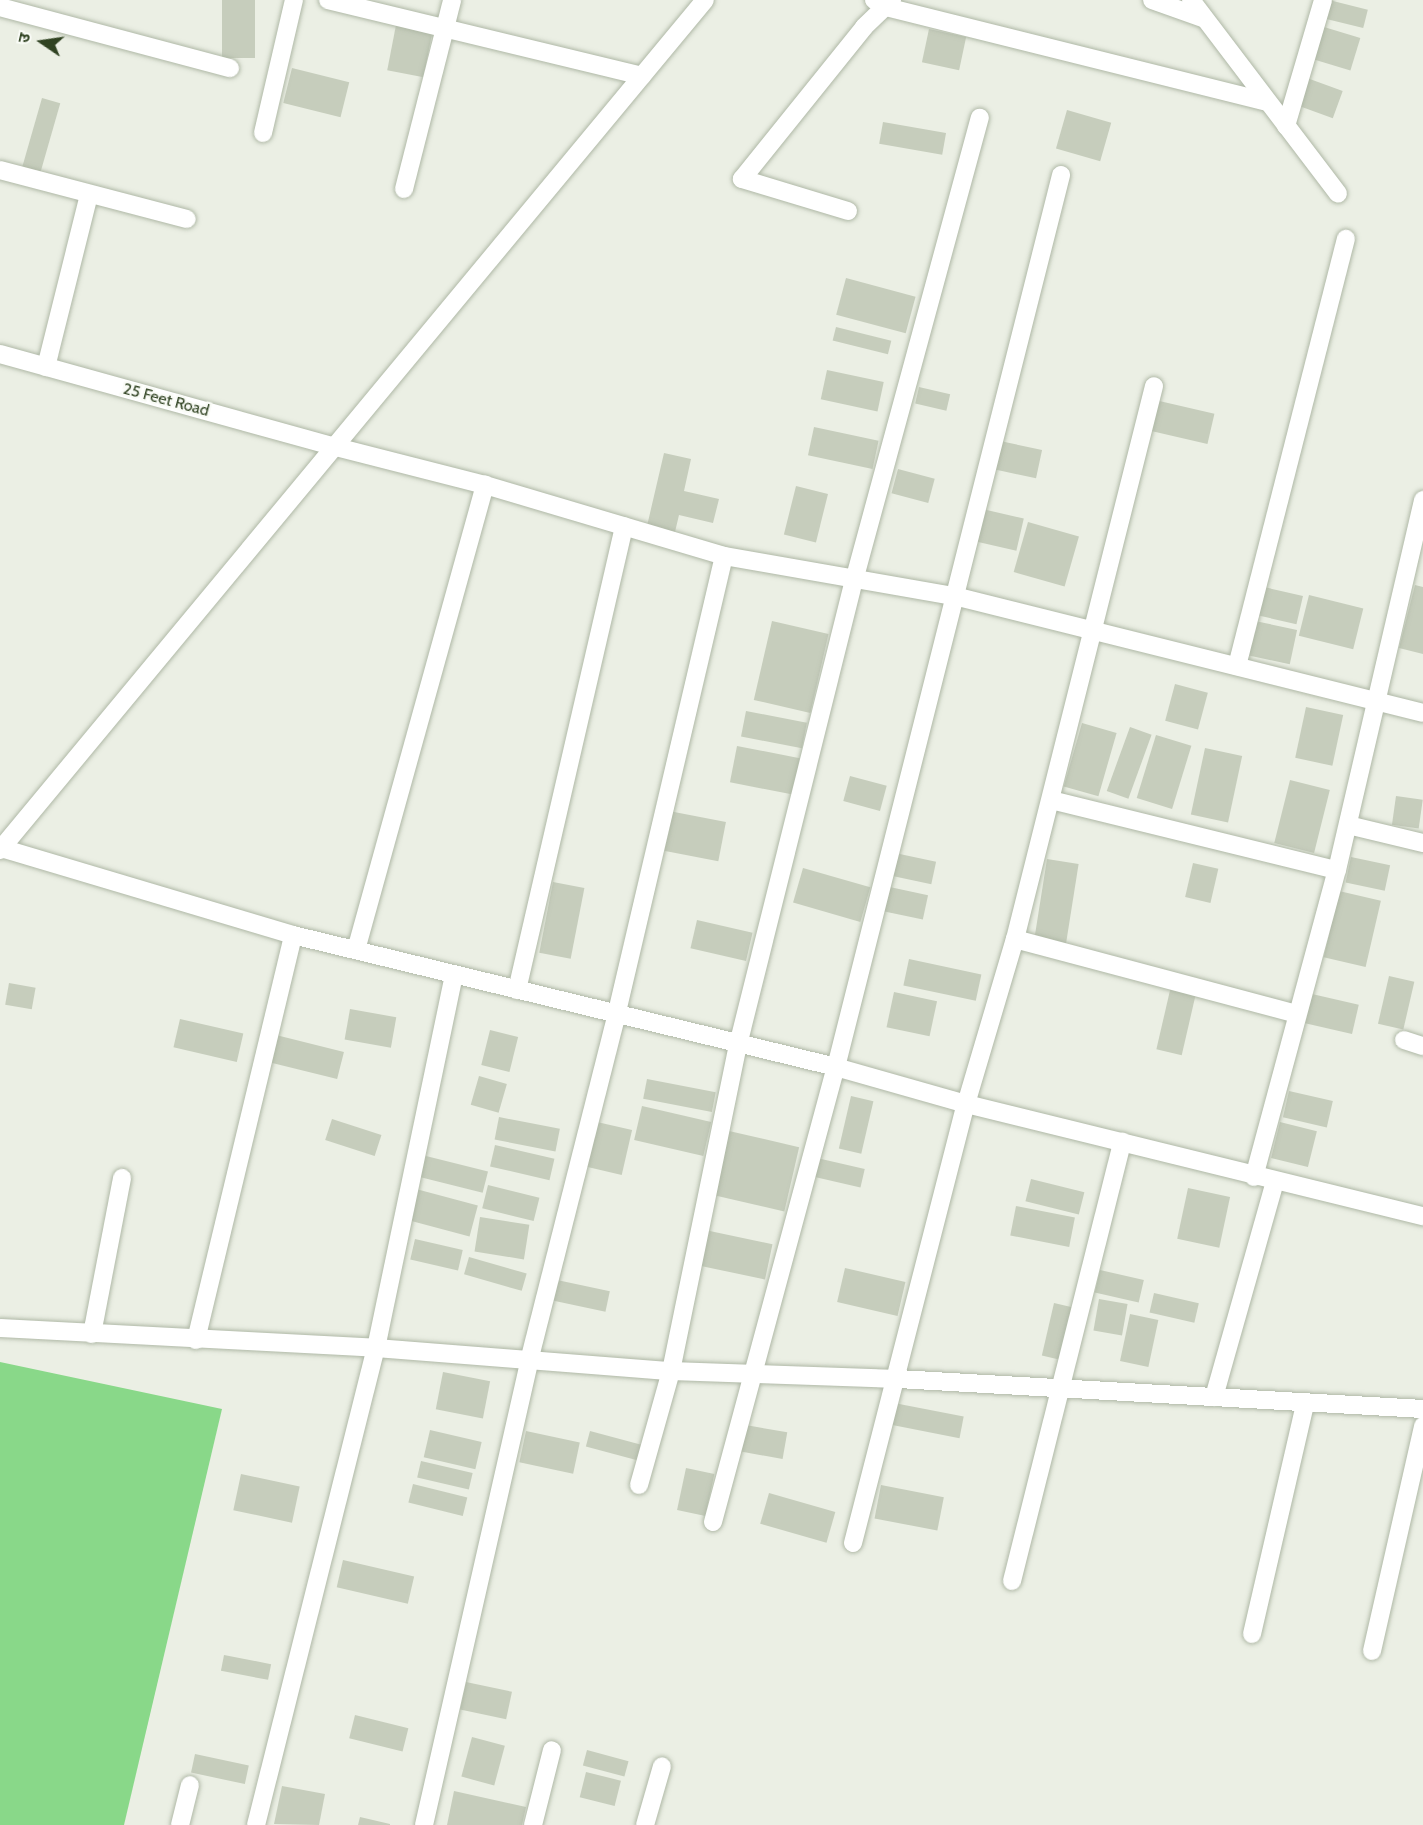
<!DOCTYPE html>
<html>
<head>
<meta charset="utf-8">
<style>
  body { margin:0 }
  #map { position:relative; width:1423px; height:1825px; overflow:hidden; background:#ebefe4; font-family:Cabin,"Noto Sans Devanagari",sans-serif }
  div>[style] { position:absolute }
  .water>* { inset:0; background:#89d889 }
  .building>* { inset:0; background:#c6cdbc; transform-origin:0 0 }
  .roads { filter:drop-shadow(0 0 2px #afb8a6) drop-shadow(0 0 2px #afb8a6) }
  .minor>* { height:18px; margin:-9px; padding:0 9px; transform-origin:9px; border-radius:9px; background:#fff }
  .tertiary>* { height:18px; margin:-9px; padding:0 9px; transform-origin:9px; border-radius:9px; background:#fff }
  span { translate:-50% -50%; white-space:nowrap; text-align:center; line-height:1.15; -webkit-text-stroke:4.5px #f9fbf6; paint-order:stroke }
  .street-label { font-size:16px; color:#304322 }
  .north { position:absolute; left:12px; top:12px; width:60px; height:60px; -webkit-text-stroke:4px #f9fbf6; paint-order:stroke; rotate:283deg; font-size:16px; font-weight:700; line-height:24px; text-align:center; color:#304322 }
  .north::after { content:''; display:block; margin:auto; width:21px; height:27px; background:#304322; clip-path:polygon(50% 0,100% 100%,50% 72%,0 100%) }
</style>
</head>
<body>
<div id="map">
  <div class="water">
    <div style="clip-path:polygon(0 1362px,222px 1409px,124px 1825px,0 1825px)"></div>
  </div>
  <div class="building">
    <div style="left:222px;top:0;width:33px;height:58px"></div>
    <div style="left:1329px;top:0;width:40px;height:19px;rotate:14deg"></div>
    <div style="left:396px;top:25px;width:37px;height:46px;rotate:11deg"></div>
    <div style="left:1324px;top:27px;width:38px;height:34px;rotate:17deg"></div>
    <div style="left:929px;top:29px;width:38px;height:34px;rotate:12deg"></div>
    <div style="left:292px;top:68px;width:59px;height:36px;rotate:14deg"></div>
    <div style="left:1307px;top:78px;width:38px;height:29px;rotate:20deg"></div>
    <div style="left:42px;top:98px;width:19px;height:73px;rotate:16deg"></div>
    <div style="left:1067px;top:110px;width:46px;height:40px;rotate:16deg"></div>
    <div style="left:883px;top:122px;width:64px;height:22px;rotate:10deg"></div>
    <div style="left:846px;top:278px;width:72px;height:38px;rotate:15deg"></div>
    <div style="left:836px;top:327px;width:57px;height:14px;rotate:14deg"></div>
    <div style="left:827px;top:370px;width:58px;height:30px;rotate:12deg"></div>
    <div style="left:919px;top:387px;width:32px;height:17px;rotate:13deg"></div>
    <div style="left:1155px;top:400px;width:61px;height:31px;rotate:13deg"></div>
    <div style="left:814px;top:427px;width:66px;height:29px;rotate:12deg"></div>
    <div style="left:1000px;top:441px;width:43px;height:29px;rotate:12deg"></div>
    <div style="clip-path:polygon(664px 453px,691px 459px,684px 491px,719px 499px,713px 523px,679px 515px,675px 532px,647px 526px)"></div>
    <div style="left:898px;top:469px;width:38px;height:25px;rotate:15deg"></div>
    <div style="left:796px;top:486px;width:33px;height:50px;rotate:14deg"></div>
    <div style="left:978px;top:508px;width:47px;height:33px;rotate:13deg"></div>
    <div style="left:1028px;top:522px;width:53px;height:52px;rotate:16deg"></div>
    <div style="clip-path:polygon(1415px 585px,1423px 587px,1423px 654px,1399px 648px)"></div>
    <div style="left:1264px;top:587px;width:40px;height:29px;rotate:13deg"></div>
    <div style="left:1309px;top:595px;width:56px;height:42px;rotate:14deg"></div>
    <div style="left:772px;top:621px;width:58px;height:81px;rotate:13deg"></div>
    <div style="left:1255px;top:621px;width:43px;height:35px;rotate:12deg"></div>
    <div style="left:1175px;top:684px;width:34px;height:38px;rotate:15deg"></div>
    <div style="left:1306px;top:707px;width:38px;height:52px;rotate:12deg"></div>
    <div style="left:746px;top:711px;width:62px;height:26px;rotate:11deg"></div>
    <div style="left:1082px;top:723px;width:36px;height:66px;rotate:16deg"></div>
    <div style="left:1130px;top:727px;width:23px;height:68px;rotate:20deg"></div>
    <div style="left:1156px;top:735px;width:37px;height:66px;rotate:17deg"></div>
    <div style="left:737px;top:746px;width:64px;height:37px;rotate:11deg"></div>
    <div style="left:1205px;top:748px;width:38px;height:68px;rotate:12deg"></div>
    <div style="left:850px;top:776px;width:38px;height:26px;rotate:15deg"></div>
    <div style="left:1290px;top:780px;width:41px;height:65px;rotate:14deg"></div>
    <div style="left:1396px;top:796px;width:27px;height:29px;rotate:8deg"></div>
    <div style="left:669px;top:811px;width:58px;height:40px;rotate:11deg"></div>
    <div style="left:895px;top:853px;width:42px;height:23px;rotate:12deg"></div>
    <div style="left:1351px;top:857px;width:40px;height:26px;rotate:12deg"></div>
    <div style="left:1047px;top:859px;width:32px;height:82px;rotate:9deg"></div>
    <div style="left:1193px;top:863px;width:26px;height:35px;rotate:13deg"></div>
    <div style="left:803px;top:868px;width:70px;height:36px;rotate:16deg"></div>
    <div style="left:553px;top:882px;width:32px;height:72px;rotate:11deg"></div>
    <div style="left:885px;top:886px;width:44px;height:25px;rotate:12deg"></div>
    <div style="left:1339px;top:891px;width:43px;height:68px;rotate:13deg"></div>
    <div style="left:697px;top:920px;width:57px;height:29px;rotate:13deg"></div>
    <div style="left:909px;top:959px;width:74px;height:27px;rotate:12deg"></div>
    <div style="left:1389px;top:976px;width:26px;height:49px;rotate:13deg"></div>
    <div style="left:9px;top:983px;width:27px;height:22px;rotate:10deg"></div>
    <div style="left:1171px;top:986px;width:26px;height:65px;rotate:13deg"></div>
    <div style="left:894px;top:992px;width:44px;height:36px;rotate:12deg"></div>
    <div style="left:1312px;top:994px;width:48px;height:30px;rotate:13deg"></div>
    <div style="left:350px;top:1009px;width:47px;height:31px;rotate:10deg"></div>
    <div style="left:180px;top:1019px;width:65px;height:29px;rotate:13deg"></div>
    <div style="left:490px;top:1030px;width:29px;height:36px;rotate:14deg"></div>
    <div style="left:276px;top:1035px;width:70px;height:28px;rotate:14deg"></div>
    <div style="left:479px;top:1076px;width:29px;height:30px;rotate:16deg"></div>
    <div style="left:647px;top:1079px;width:70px;height:20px;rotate:11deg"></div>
    <div style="left:1289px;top:1091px;width:45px;height:27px;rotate:13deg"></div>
    <div style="left:851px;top:1096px;width:23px;height:54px;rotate:13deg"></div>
    <div style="left:642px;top:1106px;width:71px;height:35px;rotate:13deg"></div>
    <div style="left:499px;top:1117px;width:62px;height:23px;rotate:11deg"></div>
    <div style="left:332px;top:1119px;width:52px;height:22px;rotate:18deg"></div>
    <div style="left:597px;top:1122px;width:36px;height:46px;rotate:13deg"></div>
    <div style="left:1280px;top:1122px;width:38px;height:37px;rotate:14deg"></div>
    <div style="left:729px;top:1131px;width:72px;height:66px;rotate:13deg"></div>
    <div style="left:495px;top:1145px;width:61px;height:22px;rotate:13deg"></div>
    <div style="left:422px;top:1155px;width:68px;height:22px;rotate:14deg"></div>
    <div style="left:817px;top:1158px;width:49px;height:19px;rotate:13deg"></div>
    <div style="left:1031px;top:1179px;width:55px;height:23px;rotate:14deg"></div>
    <div style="left:488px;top:1185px;width:53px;height:24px;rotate:14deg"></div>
    <div style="left:1188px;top:1188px;width:43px;height:52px;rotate:12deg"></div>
    <div style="left:416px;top:1189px;width:64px;height:32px;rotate:15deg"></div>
    <div style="left:1016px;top:1206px;width:60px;height:30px;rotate:11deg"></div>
    <div style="left:480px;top:1217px;width:50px;height:35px;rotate:9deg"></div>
    <div style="left:705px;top:1230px;width:69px;height:36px;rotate:12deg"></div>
    <div style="left:415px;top:1239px;width:49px;height:21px;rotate:13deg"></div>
    <div style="left:469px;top:1257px;width:60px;height:18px;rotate:16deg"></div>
    <div style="left:845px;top:1268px;width:62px;height:35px;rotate:13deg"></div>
    <div style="left:1100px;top:1270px;width:45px;height:23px;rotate:13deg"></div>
    <div style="left:557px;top:1280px;width:54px;height:21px;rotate:12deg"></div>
    <div style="left:1154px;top:1293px;width:46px;height:20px;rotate:13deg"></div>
    <div style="left:1099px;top:1299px;width:29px;height:32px;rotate:10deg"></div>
    <div style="left:1054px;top:1303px;width:23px;height:54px;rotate:13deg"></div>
    <div style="left:1130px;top:1314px;width:29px;height:48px;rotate:12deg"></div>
    <div style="left:443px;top:1372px;width:48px;height:38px;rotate:11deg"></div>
    <div style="left:894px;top:1403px;width:71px;height:22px;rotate:11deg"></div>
    <div style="left:740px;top:1424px;width:48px;height:27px;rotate:10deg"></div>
    <div style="left:430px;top:1430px;width:53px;height:28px;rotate:13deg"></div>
    <div style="left:526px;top:1431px;width:55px;height:32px;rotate:12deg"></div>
    <div style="left:590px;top:1431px;width:56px;height:16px;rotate:15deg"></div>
    <div style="left:421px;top:1461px;width:53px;height:17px;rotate:13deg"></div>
    <div style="left:686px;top:1468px;width:29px;height:43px;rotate:12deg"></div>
    <div style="left:241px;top:1474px;width:60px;height:37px;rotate:12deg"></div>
    <div style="left:413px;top:1484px;width:56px;height:19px;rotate:14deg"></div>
    <div style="left:881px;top:1485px;width:64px;height:34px;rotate:11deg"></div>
    <div style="left:769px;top:1493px;width:69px;height:32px;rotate:16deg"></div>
    <div style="left:343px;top:1560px;width:73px;height:28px;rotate:13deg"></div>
    <div style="left:224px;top:1655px;width:48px;height:16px;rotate:11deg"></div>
    <div style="left:466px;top:1682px;width:47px;height:28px;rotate:12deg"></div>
    <div style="left:355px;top:1715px;width:55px;height:24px;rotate:14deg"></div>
    <div style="left:472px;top:1737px;width:34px;height:41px;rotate:15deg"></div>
    <div style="left:587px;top:1750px;width:43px;height:16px;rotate:15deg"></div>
    <div style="left:195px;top:1754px;width:55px;height:19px;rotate:12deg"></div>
    <div style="left:586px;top:1772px;width:36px;height:26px;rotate:14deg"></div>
    <div style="clip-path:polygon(282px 1786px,325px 1794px,319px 1825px,274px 1824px)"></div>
    <div style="clip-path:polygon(454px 1791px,526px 1807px,522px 1825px,447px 1825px)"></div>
    <div style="clip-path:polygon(360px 1817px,390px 1824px,390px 1825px,358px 1825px)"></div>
  </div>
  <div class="roads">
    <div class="minor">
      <div style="left:328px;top:0;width:323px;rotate:13.6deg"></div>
      <div style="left:874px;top:0;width:14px;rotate:30deg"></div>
      <div style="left:886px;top:7px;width:392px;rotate:14deg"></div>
      <div style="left:1152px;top:0;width:56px;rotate:19.7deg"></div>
      <div style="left:1191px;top:0;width:243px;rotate:52.8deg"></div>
      <div style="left:0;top:7px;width:238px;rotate:14.9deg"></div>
      <div style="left:1286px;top:126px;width:131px;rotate:-73.6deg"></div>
      <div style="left:263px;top:133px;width:137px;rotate:-76.9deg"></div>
      <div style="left:0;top:170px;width:193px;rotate:14.7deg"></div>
      <div style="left:404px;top:189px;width:195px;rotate:-75.7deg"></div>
      <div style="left:848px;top:211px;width:111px;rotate:-163.2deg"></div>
      <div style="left:742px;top:179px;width:195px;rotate:-51.2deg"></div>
      <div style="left:864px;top:27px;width:39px;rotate:-44deg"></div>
      <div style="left:46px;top:367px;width:178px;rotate:-76deg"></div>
      <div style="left:332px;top:446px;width:158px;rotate:14.3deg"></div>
      <div style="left:485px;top:485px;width:249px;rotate:16.5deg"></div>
      <div style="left:724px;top:556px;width:233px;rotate:9.9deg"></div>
      <div style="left:954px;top:596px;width:483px;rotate:14deg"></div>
      <div style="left:1237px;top:666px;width:441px;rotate:-75.7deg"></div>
      <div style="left:1051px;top:800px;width:294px;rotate:13.8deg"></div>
      <div style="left:1348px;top:825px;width:77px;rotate:13.5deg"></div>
      <div style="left:1px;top:848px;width:305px;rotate:16.6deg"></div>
      <div style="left:293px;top:935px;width:559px;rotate:13.66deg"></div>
      <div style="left:836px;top:1067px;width:135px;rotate:15.9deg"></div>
      <div style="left:966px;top:1104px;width:471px;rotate:13.8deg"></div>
      <div style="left:1015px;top:939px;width:291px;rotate:14.9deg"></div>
      <div style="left:356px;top:950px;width:483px;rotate:-74.5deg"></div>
      <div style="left:517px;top:990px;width:476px;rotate:-77deg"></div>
      <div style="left:1404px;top:1040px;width:20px;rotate:18deg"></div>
      <div style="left:1254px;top:1177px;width:318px;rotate:-74.9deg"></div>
      <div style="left:1337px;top:870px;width:380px;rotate:-76.9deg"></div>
      <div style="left:0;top:1328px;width:377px;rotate:3deg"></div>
      <div style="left:376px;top:1348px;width:296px;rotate:4.5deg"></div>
      <div style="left:671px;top:1371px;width:227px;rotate:2deg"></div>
      <div style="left:898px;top:1379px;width:526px;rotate:3.27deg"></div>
      <div style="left:92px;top:1334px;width:159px;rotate:-79.1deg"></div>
      <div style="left:196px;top:1340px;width:416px;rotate:-76.5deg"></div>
      <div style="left:1214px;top:1397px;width:223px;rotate:-74.2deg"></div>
      <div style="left:639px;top:1485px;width:118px;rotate:-74.3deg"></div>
      <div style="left:671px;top:1371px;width:333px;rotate:-78.4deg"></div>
      <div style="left:738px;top:1045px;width:482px;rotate:-76deg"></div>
      <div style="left:855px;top:577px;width:476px;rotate:-74.8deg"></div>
      <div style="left:713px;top:1522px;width:471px;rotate:-74.9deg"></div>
      <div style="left:836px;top:1067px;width:920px;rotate:-75.84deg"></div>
      <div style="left:853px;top:1543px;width:453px;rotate:-75.6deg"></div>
      <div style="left:966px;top:1104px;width:172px;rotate:-73.5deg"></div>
      <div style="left:1015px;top:939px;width:570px;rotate:-75.89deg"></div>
      <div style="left:1012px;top:1581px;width:453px;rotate:-75.9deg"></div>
      <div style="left:1252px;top:1634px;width:236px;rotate:-77deg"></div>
      <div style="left:1372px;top:1651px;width:231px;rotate:-77.2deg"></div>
      <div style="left:180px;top:1825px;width:41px;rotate:-76deg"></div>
      <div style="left:256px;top:1825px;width:492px;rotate:-75.9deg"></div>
      <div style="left:376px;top:1348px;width:381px;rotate:-78.2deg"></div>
      <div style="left:424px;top:1825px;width:476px;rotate:-77.2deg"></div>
      <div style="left:529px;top:1361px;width:360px;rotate:-75.8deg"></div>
      <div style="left:617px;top:1012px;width:468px;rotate:-76.8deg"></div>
      <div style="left:533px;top:1825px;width:77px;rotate:-75.8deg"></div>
      <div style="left:645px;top:1825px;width:61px;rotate:-73.9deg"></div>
    </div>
    <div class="tertiary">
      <div style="left:0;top:354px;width:345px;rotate:15.5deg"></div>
      <div style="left:0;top:850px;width:1104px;rotate:-50.33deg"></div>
    </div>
  </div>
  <div class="street-label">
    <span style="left:166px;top:400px;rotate:15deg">25 Feet Road</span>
  </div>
  <div class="north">उ</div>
</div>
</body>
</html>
